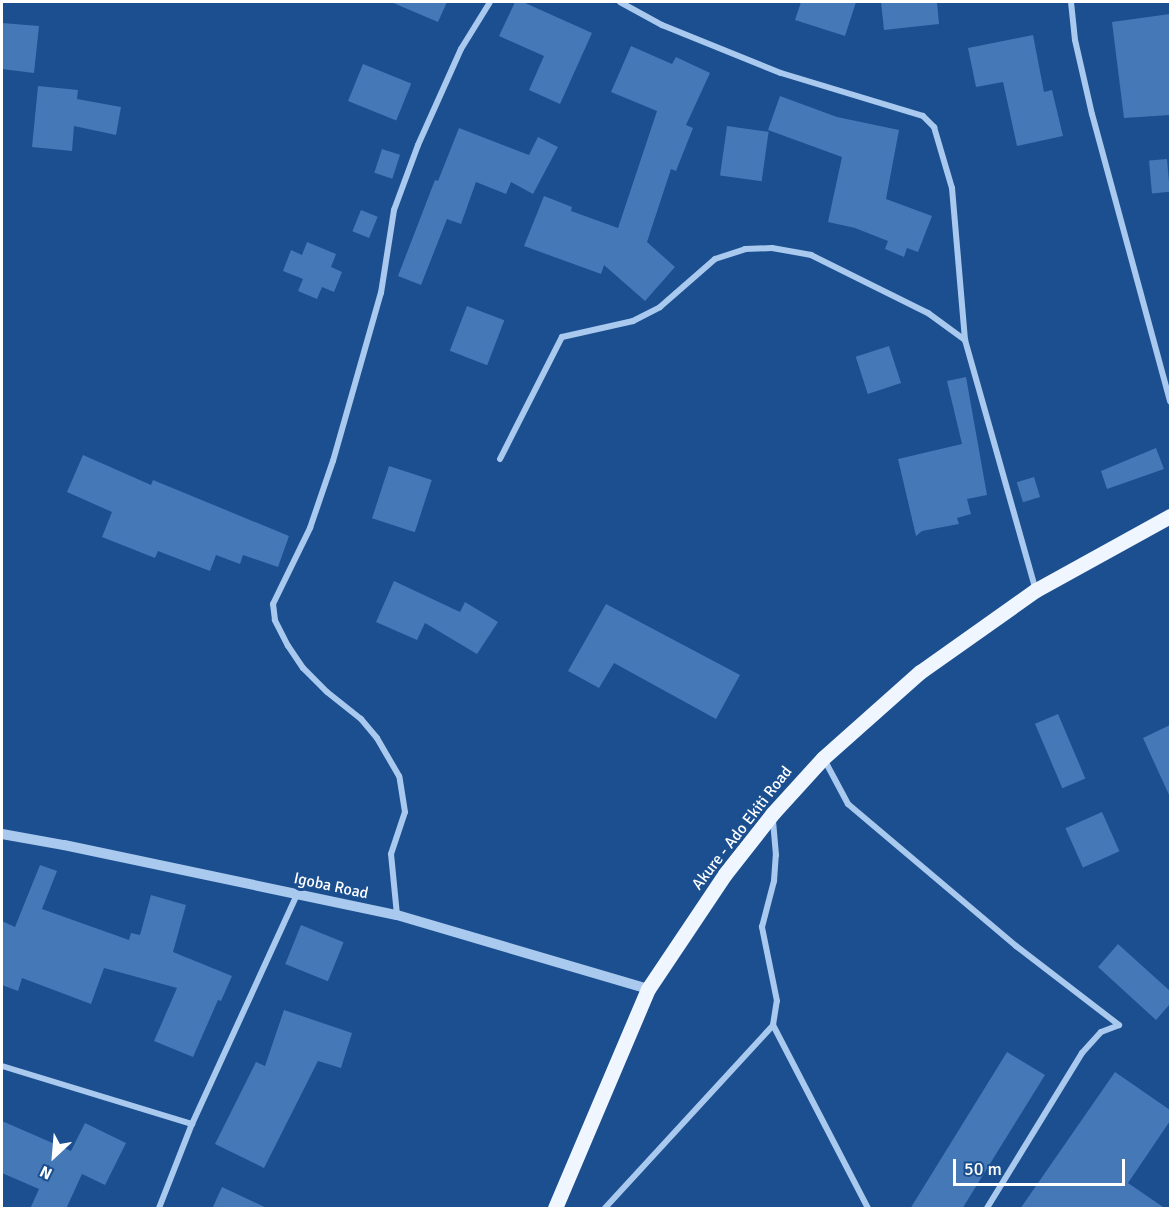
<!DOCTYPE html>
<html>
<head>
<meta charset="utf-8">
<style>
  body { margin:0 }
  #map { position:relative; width:1172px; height:1210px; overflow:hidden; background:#1b4f8f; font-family:Signika,sans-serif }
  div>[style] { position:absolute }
  .building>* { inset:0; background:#4478b7; transform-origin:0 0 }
  .minor>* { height:6px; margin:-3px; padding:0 3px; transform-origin:3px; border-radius:3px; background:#a9c9ee }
  .tertiary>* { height:10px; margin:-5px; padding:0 5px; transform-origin:5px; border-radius:5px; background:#a9c9ee }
  .primary>* { height:15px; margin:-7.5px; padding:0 7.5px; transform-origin:7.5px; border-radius:7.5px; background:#f0f6ff }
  span { translate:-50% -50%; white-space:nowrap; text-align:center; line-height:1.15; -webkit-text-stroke:6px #1b4f8f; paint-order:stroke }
  .street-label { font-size:16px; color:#fff }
  .frame { position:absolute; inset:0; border:3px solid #fff; pointer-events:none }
  .north { position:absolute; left:24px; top:1126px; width:60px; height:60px; -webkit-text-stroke:4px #1b4f8f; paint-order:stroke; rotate:206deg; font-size:16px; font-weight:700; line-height:24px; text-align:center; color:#fff }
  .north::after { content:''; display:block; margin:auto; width:21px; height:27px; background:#fff; clip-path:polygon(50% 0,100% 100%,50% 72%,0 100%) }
  .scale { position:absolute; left:953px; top:1159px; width:172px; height:27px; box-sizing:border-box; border:3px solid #fff; border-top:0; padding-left:8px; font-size:18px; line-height:21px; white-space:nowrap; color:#fff; -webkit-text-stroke:4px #1b4f8f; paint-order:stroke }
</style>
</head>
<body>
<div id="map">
  <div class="building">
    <div style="clip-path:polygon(391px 2px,447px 2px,438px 22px)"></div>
    <div style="clip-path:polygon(515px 2px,523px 2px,592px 33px,560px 104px,529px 90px,544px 56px,499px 36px)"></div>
    <div style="clip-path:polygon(801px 2px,856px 2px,845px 36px,795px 20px)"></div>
    <div style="clip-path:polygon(881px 2px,937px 2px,939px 24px,884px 30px)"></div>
    <div style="clip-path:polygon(1170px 14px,1170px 115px,1124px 118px,1112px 22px)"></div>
    <div style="clip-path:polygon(2px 23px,39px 26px,34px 73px,2px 69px)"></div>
    <div style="clip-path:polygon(1033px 35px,1044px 92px,1052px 90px,1063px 136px,1017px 146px,1003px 82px,976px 87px,968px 48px)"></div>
    <div style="clip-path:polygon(631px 46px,672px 64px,676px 57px,710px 73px,686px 125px,693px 128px,676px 171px,671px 169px,647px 242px,675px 267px,645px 301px,604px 265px,601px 274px,524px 246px,544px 196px,572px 207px,571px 211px,618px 228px,657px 111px,611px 92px)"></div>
    <div style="left:363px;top:64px;width:52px;height:40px;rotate:22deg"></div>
    <div style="clip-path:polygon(38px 86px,78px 90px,77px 99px,121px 107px,116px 135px,74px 126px,72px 151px,32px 147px)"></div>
    <div style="clip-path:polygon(780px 96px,837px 117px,899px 130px,886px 199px,932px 216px,918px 252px,907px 248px,904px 257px,885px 249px,888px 241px,855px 228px,828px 222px,842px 157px,768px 130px)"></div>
    <div style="left:727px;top:126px;width:42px;height:50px;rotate:8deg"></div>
    <div style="clip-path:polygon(459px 128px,529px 155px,538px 137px,558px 147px,533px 194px,511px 182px,506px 194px,476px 182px,461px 224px,447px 219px,421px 285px,398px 276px,435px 180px,438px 181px)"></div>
    <div style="left:382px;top:149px;width:19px;height:25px;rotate:18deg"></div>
    <div style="left:1167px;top:159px;width:33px;height:18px;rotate:85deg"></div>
    <div style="left:361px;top:210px;width:18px;height:23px;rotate:22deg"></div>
    <div style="clip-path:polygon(307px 242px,336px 254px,331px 267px,342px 272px,334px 292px,322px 287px,317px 299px,298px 291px,303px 279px,283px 271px,291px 250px,302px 255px)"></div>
    <div style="left:467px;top:306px;width:40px;height:48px;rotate:21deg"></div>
    <div style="left:889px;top:346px;width:39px;height:35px;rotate:72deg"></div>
    <div style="clip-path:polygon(966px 377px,987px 495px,967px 499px,971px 514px,957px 518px,959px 524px,922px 531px,916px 536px,898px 459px,962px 444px,947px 381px)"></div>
    <div style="clip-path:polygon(1156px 448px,1164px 469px,1107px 489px,1101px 471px)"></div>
    <div style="clip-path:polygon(83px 455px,151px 485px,153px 480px,289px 536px,278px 567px,243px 555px,240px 564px,216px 555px,210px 571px,158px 551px,155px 558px,102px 537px,112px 512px,67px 492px)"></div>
    <div style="left:389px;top:466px;width:45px;height:55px;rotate:18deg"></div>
    <div style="left:1034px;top:477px;width:21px;height:18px;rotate:73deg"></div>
    <div style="clip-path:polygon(394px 581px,460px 612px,465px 602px,498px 622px,477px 654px,425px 623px,417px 640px,376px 622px)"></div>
    <div style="clip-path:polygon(606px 604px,740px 675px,716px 719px,614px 663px,599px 688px,568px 671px)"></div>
    <div style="left:1058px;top:714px;width:70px;height:25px;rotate:67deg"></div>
    <div style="clip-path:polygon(1170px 725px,1170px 797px,1143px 738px)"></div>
    <div style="left:1102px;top:812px;width:43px;height:40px;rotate:66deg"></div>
    <div style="clip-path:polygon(40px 865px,57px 871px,42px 909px,129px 940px,131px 933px,140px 935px,151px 895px,186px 905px,173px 952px,232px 976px,221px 1001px,218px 1000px,193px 1057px,154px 1041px,177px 988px,104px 968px,91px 1004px,22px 978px,18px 991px,2px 985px,2px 921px,15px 927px)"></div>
    <div style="left:301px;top:925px;width:46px;height:42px;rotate:22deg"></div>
    <div style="clip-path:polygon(1118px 944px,1170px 991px,1170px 1004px,1156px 1020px,1098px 967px)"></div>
    <div style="clip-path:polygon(284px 1010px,352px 1033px,341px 1068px,318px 1061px,264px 1168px,215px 1144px,256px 1062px,265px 1066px)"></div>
    <div style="clip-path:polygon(1007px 1052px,1045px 1075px,962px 1209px,910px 1209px)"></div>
    <div style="clip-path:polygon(1115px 1072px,1170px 1110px,1170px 1121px,1128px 1183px,1166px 1209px,1020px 1209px)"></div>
    <div style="clip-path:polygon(2px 1121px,71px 1151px,85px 1123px,126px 1143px,105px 1185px,82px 1174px,66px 1209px,30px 1209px,39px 1189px,2px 1173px)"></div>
    <div style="clip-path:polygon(222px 1187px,269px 1209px,212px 1209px)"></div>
  </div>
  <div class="minor">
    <div style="left:620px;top:2px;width:48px;rotate:28.7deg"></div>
    <div style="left:662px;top:25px;width:128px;rotate:22deg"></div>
    <div style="left:781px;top:73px;width:148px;rotate:16.8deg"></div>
    <div style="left:923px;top:116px;width:16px;rotate:45deg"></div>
    <div style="left:934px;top:127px;width:64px;rotate:73.6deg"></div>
    <div style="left:952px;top:188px;width:153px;rotate:85.1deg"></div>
    <div style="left:965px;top:340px;width:258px;rotate:74.2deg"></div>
    <div style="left:1071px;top:2px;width:38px;rotate:84deg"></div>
    <div style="left:1075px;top:40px;width:76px;rotate:77.1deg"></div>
    <div style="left:1092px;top:114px;width:298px;rotate:74.8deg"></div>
    <div style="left:500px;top:459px;width:137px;rotate:-63.1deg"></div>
    <div style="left:562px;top:337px;width:73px;rotate:-12.7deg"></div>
    <div style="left:633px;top:321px;width:30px;rotate:-27deg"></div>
    <div style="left:660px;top:307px;width:73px;rotate:-41.1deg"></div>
    <div style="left:715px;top:259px;width:32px;rotate:-18deg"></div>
    <div style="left:745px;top:249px;width:27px;rotate:-2deg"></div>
    <div style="left:772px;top:248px;width:40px;rotate:10deg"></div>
    <div style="left:811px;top:255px;width:131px;rotate:26.4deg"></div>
    <div style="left:928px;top:313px;width:46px;rotate:36.1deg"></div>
    <div style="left:824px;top:759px;width:51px;rotate:61.9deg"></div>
    <div style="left:848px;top:804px;width:220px;rotate:40.2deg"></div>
    <div style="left:1016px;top:946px;width:130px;rotate:37.5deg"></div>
    <div style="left:397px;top:915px;width:61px;rotate:-95.6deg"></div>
    <div style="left:391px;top:854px;width:44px;rotate:-71.6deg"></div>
    <div style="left:405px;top:812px;width:36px;rotate:-99deg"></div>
    <div style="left:399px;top:776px;width:44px;rotate:-120.1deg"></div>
    <div style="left:377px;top:738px;width:25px;rotate:-130deg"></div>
    <div style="left:361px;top:719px;width:43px;rotate:-141.5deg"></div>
    <div style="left:327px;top:692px;width:34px;rotate:-135deg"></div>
    <div style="left:303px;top:668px;width:27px;rotate:-124deg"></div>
    <div style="left:288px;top:646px;width:29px;rotate:-117deg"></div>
    <div style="left:275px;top:620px;width:16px;rotate:-97deg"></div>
    <div style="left:273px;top:604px;width:85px;rotate:-64deg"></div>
    <div style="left:310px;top:528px;width:71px;rotate:-71.1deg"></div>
    <div style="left:333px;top:461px;width:175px;rotate:-74.1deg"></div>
    <div style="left:381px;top:293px;width:84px;rotate:-81.1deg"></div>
    <div style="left:394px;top:210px;width:69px;rotate:-69.7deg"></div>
    <div style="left:418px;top:145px;width:105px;rotate:-65.9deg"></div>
    <div style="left:461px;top:49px;width:55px;rotate:-58.3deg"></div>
    <div style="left:773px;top:1025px;width:206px;rotate:62.6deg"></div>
    <div style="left:2px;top:1066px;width:199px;rotate:17deg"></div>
    <div style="left:159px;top:1208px;width:90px;rotate:-68.6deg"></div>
    <div style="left:192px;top:1124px;width:252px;rotate:-65.4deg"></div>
    <div style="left:605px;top:1208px;width:248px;rotate:-47.4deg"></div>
    <div style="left:773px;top:1025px;width:24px;rotate:-81deg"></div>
    <div style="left:777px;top:1001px;width:76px;rotate:-101.5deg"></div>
    <div style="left:762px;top:927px;width:48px;rotate:-75.4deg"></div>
    <div style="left:774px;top:881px;width:26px;rotate:-86deg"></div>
    <div style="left:776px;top:855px;width:38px;rotate:-95deg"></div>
    <div style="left:987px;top:1208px;width:182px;rotate:-58.5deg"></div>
    <div style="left:1082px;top:1053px;width:28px;rotate:-48deg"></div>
    <div style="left:1101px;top:1032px;width:19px;rotate:-21deg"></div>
  </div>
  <div class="tertiary">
    <div style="left:2px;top:834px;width:63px;rotate:10.1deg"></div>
    <div style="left:64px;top:845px;width:340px;rotate:11.9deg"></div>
    <div style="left:397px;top:915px;width:262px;rotate:16.4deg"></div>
  </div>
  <div class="primary">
    <div style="left:555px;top:1208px;width:238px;rotate:-67deg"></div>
    <div style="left:648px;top:989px;width:138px;rotate:-56.2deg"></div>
    <div style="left:725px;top:874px;width:78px;rotate:-51.8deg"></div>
    <div style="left:773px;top:813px;width:74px;rotate:-47.7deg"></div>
    <div style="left:823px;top:758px;width:130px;rotate:-41.6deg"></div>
    <div style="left:920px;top:672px;width:142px;rotate:-35.3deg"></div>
    <div style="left:1036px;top:590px;width:153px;rotate:-28.9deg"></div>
  </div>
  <div class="street-label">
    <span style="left:742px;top:828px;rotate:-52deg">Akure - Ado Ekiti Road</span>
    <span style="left:331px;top:886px;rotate:12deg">Igoba Road</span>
  </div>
  <div class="frame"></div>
  <div class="north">N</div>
  <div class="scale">50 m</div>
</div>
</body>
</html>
